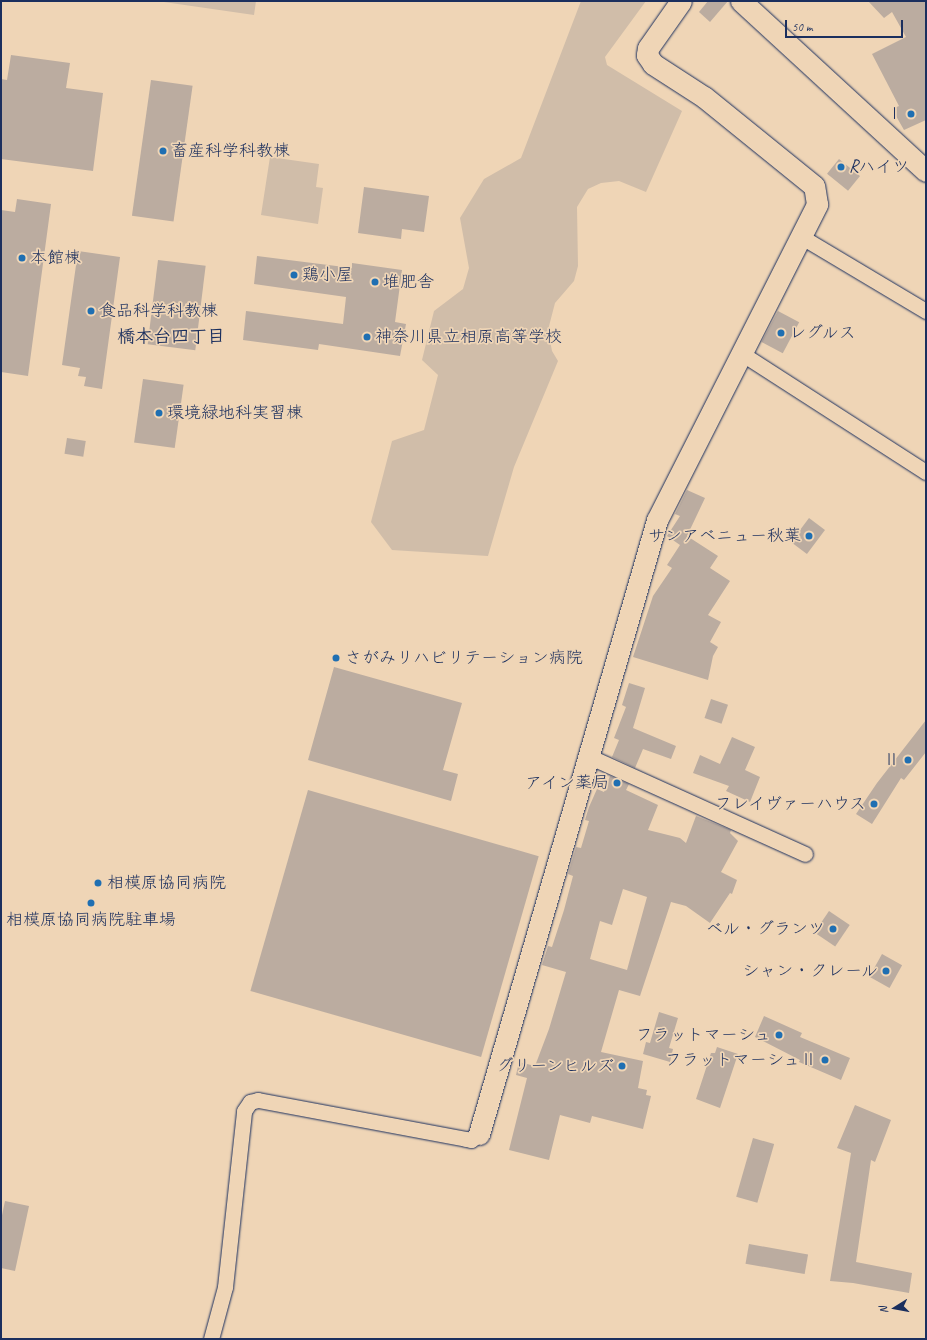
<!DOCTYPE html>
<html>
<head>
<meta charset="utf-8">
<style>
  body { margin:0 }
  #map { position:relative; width:927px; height:1340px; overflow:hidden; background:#efd5b6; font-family:Caveat,"Klee One",sans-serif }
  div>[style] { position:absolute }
  .green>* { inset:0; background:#d0bda9 }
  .building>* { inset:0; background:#bbaca0; transform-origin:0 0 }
  .roads { filter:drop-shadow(0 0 1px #1b2f5e) drop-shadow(0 0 1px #1b2f5e) }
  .street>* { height:15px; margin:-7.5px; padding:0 7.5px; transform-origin:7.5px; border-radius:7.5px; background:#efd5b6 }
  .secondary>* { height:21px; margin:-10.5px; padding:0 10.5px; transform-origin:10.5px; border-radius:10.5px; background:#efd5b6 }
  .dots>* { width:11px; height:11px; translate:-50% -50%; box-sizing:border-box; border:2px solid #efd5b6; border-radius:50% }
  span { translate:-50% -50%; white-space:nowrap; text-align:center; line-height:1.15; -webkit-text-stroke:3.5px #efd5b6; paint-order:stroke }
  .poi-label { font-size:17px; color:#1b2f5e }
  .right { translate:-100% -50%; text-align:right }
  .left { translate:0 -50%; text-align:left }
  .neighbourhood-label { font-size:18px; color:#1b2f5e; font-weight:700 }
  .frame { position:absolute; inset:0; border:2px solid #1b2f5e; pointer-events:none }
  .north { position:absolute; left:875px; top:1288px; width:40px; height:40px; -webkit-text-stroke:3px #efd5b6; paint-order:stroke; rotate:259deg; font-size:11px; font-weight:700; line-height:16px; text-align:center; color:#1b2f5e }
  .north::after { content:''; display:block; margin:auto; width:14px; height:18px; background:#1b2f5e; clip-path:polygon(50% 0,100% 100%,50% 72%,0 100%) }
  .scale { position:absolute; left:785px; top:20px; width:118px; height:18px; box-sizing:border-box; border:2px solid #1b2f5e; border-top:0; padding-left:5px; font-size:12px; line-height:14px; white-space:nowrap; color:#1b2f5e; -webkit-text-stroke:3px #efd5b6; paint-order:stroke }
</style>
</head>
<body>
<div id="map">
  <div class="green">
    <div style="clip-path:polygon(157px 1px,256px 1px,254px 15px)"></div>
    <div style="clip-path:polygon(581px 1px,646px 1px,605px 57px,607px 65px,682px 111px,646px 192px,619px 181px,601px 183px,588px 189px,577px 207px,578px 266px,574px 281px,555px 303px,548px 330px,552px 351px,558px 361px,514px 467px,488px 556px,392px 550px,371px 522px,392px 441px,424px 430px,438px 375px,422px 360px,434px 311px,463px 289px,469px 268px,460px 218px,484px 179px,521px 158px)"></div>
    <div style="clip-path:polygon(270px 157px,319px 164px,316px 187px,323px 188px,318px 224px,261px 215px)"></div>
  </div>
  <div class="building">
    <div style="clip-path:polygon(708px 1px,728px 1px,710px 22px,699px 12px)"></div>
    <div style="clip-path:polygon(868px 1px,926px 1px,926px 120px,904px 130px,892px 109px,899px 106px,872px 54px,906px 37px,892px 12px,884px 18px)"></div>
    <div style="clip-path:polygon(11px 55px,70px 63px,66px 88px,103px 93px,93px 171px,1px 159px,1px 79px,7px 80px)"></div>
    <div style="left:151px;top:80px;width:42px;height:137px;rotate:8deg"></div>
    <div style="left:839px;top:159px;width:27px;height:19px;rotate:39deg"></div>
    <div style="clip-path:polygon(364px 187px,429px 196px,424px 232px,402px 229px,401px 239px,358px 233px)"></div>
    <div style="clip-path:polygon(17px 199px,51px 204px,28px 376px,1px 372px,1px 210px,15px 212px)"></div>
    <div style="clip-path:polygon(78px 251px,120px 257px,102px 389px,84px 386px,86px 377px,78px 376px,80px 368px,62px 365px)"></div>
    <div style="clip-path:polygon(257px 256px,352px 268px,352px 263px,402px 270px,395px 322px,406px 324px,400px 356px,319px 344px,318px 350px,243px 340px,246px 311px,343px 324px,346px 297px,254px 284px)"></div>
    <div style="left:158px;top:260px;width:48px;height:85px;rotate:7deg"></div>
    <div style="left:778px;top:311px;width:24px;height:35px;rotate:28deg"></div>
    <div style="left:143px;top:379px;width:41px;height:64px;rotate:8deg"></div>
    <div style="left:67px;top:438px;width:19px;height:16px;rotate:9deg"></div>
    <div style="clip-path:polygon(687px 490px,705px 498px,687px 536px,718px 556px,710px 568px,730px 581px,708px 615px,721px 622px,710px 642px,718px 647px,713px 656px,708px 680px,633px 657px,653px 596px,672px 568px,667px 565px,680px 545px,667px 536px,680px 516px,675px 514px)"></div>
    <div style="left:809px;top:518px;width:20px;height:30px;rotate:37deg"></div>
    <div style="clip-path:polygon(334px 667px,462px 703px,443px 770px,458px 774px,451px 801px,308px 760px)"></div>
    <div style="clip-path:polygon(629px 683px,645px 688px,633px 728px,676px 746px,671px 759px,643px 749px,635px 768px,612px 757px,619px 740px,614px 738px,626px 707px,622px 705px)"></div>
    <div style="left:711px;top:699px;width:18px;height:20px;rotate:19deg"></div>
    <div style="clip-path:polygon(926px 720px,926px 752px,904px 780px,901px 778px,872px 824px,856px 814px,877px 783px)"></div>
    <div style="clip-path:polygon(732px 737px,755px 747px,745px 770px,760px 777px,750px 802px,726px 791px,729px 786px,693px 773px,700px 755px,720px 764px)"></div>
    <div style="clip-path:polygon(evenodd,610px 776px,629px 784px,626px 790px,658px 805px,648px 830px,680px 838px,686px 843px,696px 816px,731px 830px,730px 833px,738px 841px,721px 872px,737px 880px,732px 894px,730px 893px,710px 923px,686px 906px,671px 902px,640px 996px,619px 990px,601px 1052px,643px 1061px,638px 1088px,647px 1090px,646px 1095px,651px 1096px,643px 1129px,592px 1116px,590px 1123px,560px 1115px,549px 1160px,509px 1150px,527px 1078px,516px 1075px,519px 1062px,535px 1066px,549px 1029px,566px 972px,542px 965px,548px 946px,552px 947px,564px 910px,573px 876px,568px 874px,576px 847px,581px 848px,589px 821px,585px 820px,589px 807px,597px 789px,604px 792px,610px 776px,623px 889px,647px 897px,627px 970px,590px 959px,600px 921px,612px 925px,623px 889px)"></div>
    <div style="left:308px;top:790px;width:240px;height:209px;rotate:16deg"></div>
    <div style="left:829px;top:911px;width:25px;height:26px;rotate:34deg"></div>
    <div style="left:882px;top:954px;width:23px;height:26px;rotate:29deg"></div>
    <div style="clip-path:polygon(659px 1012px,678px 1018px,669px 1048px,673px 1049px,670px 1062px,643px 1054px,646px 1042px,650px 1043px)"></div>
    <div style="clip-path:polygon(764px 1016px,802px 1033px,800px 1037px,850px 1058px,841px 1080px,799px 1062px,800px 1060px,755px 1037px)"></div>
    <div style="clip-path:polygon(717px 1047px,738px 1054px,720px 1108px,696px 1099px,711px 1053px,715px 1053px)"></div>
    <div style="clip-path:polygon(855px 1105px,891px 1120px,875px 1162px,871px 1160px,856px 1262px,912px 1273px,909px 1293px,853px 1283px,830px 1281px,851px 1153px,837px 1148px)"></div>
    <div style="left:753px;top:1138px;width:22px;height:61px;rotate:16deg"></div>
    <div style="clip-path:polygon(5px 1201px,29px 1206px,15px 1271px,1px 1268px,1px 1220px)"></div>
    <div style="left:749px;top:1244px;width:60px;height:20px;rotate:10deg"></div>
  </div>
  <div class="roads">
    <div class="street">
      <div style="left:800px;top:236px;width:147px;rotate:30.8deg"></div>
      <div style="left:741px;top:353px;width:220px;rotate:32.8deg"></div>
      <div style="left:588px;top:756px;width:238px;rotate:24.3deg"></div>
      <div style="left:211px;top:1339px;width:54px;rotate:-74.9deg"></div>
      <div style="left:225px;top:1287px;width:177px;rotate:-83.8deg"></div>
      <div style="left:244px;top:1111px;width:11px;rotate:-56deg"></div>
      <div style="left:250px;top:1102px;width:8px;rotate:-14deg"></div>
      <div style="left:258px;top:1100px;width:212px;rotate:10.6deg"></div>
      <div style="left:466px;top:1139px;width:5px;rotate:11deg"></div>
      <div style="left:471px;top:1140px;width:10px;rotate:-37deg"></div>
    </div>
    <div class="secondary">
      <div style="left:741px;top:1px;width:251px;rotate:42.6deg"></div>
      <div style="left:479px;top:1134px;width:639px;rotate:-73.83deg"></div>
      <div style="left:657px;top:520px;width:354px;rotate:-63.1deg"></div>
      <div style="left:817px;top:204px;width:18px;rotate:-99deg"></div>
      <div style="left:814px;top:186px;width:141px;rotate:-141deg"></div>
      <div style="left:704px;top:97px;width:61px;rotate:-147.1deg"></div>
      <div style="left:653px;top:64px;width:11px;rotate:-124deg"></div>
      <div style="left:647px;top:55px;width:7px;rotate:-82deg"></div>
      <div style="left:648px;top:48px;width:57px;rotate:-54.9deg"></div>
    </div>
  </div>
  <div class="dots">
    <div style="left:911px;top:114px;background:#1f6fb2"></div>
    <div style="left:163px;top:151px;background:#1f6fb2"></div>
    <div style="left:841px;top:167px;background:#1f6fb2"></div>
    <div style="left:22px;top:258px;background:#1f6fb2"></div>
    <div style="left:294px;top:275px;background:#1f6fb2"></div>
    <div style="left:375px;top:282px;background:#1f6fb2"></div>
    <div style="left:91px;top:311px;background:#1f6fb2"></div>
    <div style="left:781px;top:333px;background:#1f6fb2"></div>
    <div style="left:367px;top:337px;background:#1f6fb2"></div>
    <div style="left:159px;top:413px;background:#1f6fb2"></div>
    <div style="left:809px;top:536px;background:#1f6fb2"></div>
    <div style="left:336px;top:658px;background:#1f6fb2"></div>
    <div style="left:908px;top:760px;background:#1f6fb2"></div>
    <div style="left:617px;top:783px;background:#1f6fb2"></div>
    <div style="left:874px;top:804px;background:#1f6fb2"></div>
    <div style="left:98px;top:883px;background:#1f6fb2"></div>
    <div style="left:91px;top:903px;background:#1f6fb2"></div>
    <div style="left:833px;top:929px;background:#1f6fb2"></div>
    <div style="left:886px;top:971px;background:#1f6fb2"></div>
    <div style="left:779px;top:1035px;background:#1f6fb2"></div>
    <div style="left:825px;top:1060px;background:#1f6fb2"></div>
    <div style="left:622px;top:1066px;background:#1f6fb2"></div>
  </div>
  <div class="poi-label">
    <span class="right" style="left:903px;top:114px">Ⅰ</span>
    <span class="left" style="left:171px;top:151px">畜産科学科教棟</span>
    <span class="left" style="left:849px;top:167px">Rハイツ</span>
    <span class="left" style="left:30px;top:258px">本館棟</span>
    <span class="left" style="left:302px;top:275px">鶏小屋</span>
    <span class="left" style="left:383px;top:282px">堆肥舎</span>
    <span class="left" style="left:99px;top:311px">食品科学科教棟</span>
    <span class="left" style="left:789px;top:333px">レグルス</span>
    <span class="left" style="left:375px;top:337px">神奈川県立相原高等学校</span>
    <span class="left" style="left:167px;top:413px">環境緑地科実習棟</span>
    <span class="right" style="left:801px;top:536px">サンアベニュー秋葉</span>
    <span class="left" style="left:345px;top:658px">さがみリハビリテーション病院</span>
    <span class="right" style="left:900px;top:760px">Ⅱ</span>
    <span class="right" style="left:609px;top:783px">アイン薬局</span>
    <span class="right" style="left:866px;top:804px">フレイヴァーハウス</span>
    <span class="left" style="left:107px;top:883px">相模原協同病院</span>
    <span style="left:91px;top:920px">相模原協同病院駐車場</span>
    <span class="right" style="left:825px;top:929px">ベル・グランツ</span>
    <span class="right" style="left:878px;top:971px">シャン・クレール</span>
    <span class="right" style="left:771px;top:1035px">フラットマーシュ</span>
    <span class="right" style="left:817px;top:1060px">フラットマーシュⅡ</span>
    <span class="right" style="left:614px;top:1066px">グリーンヒルズ</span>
  </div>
  <div class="neighbourhood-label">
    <span style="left:171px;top:336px">橋本台四丁目</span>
  </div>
  <div class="frame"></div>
  <div class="north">N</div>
  <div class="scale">50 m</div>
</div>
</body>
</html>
